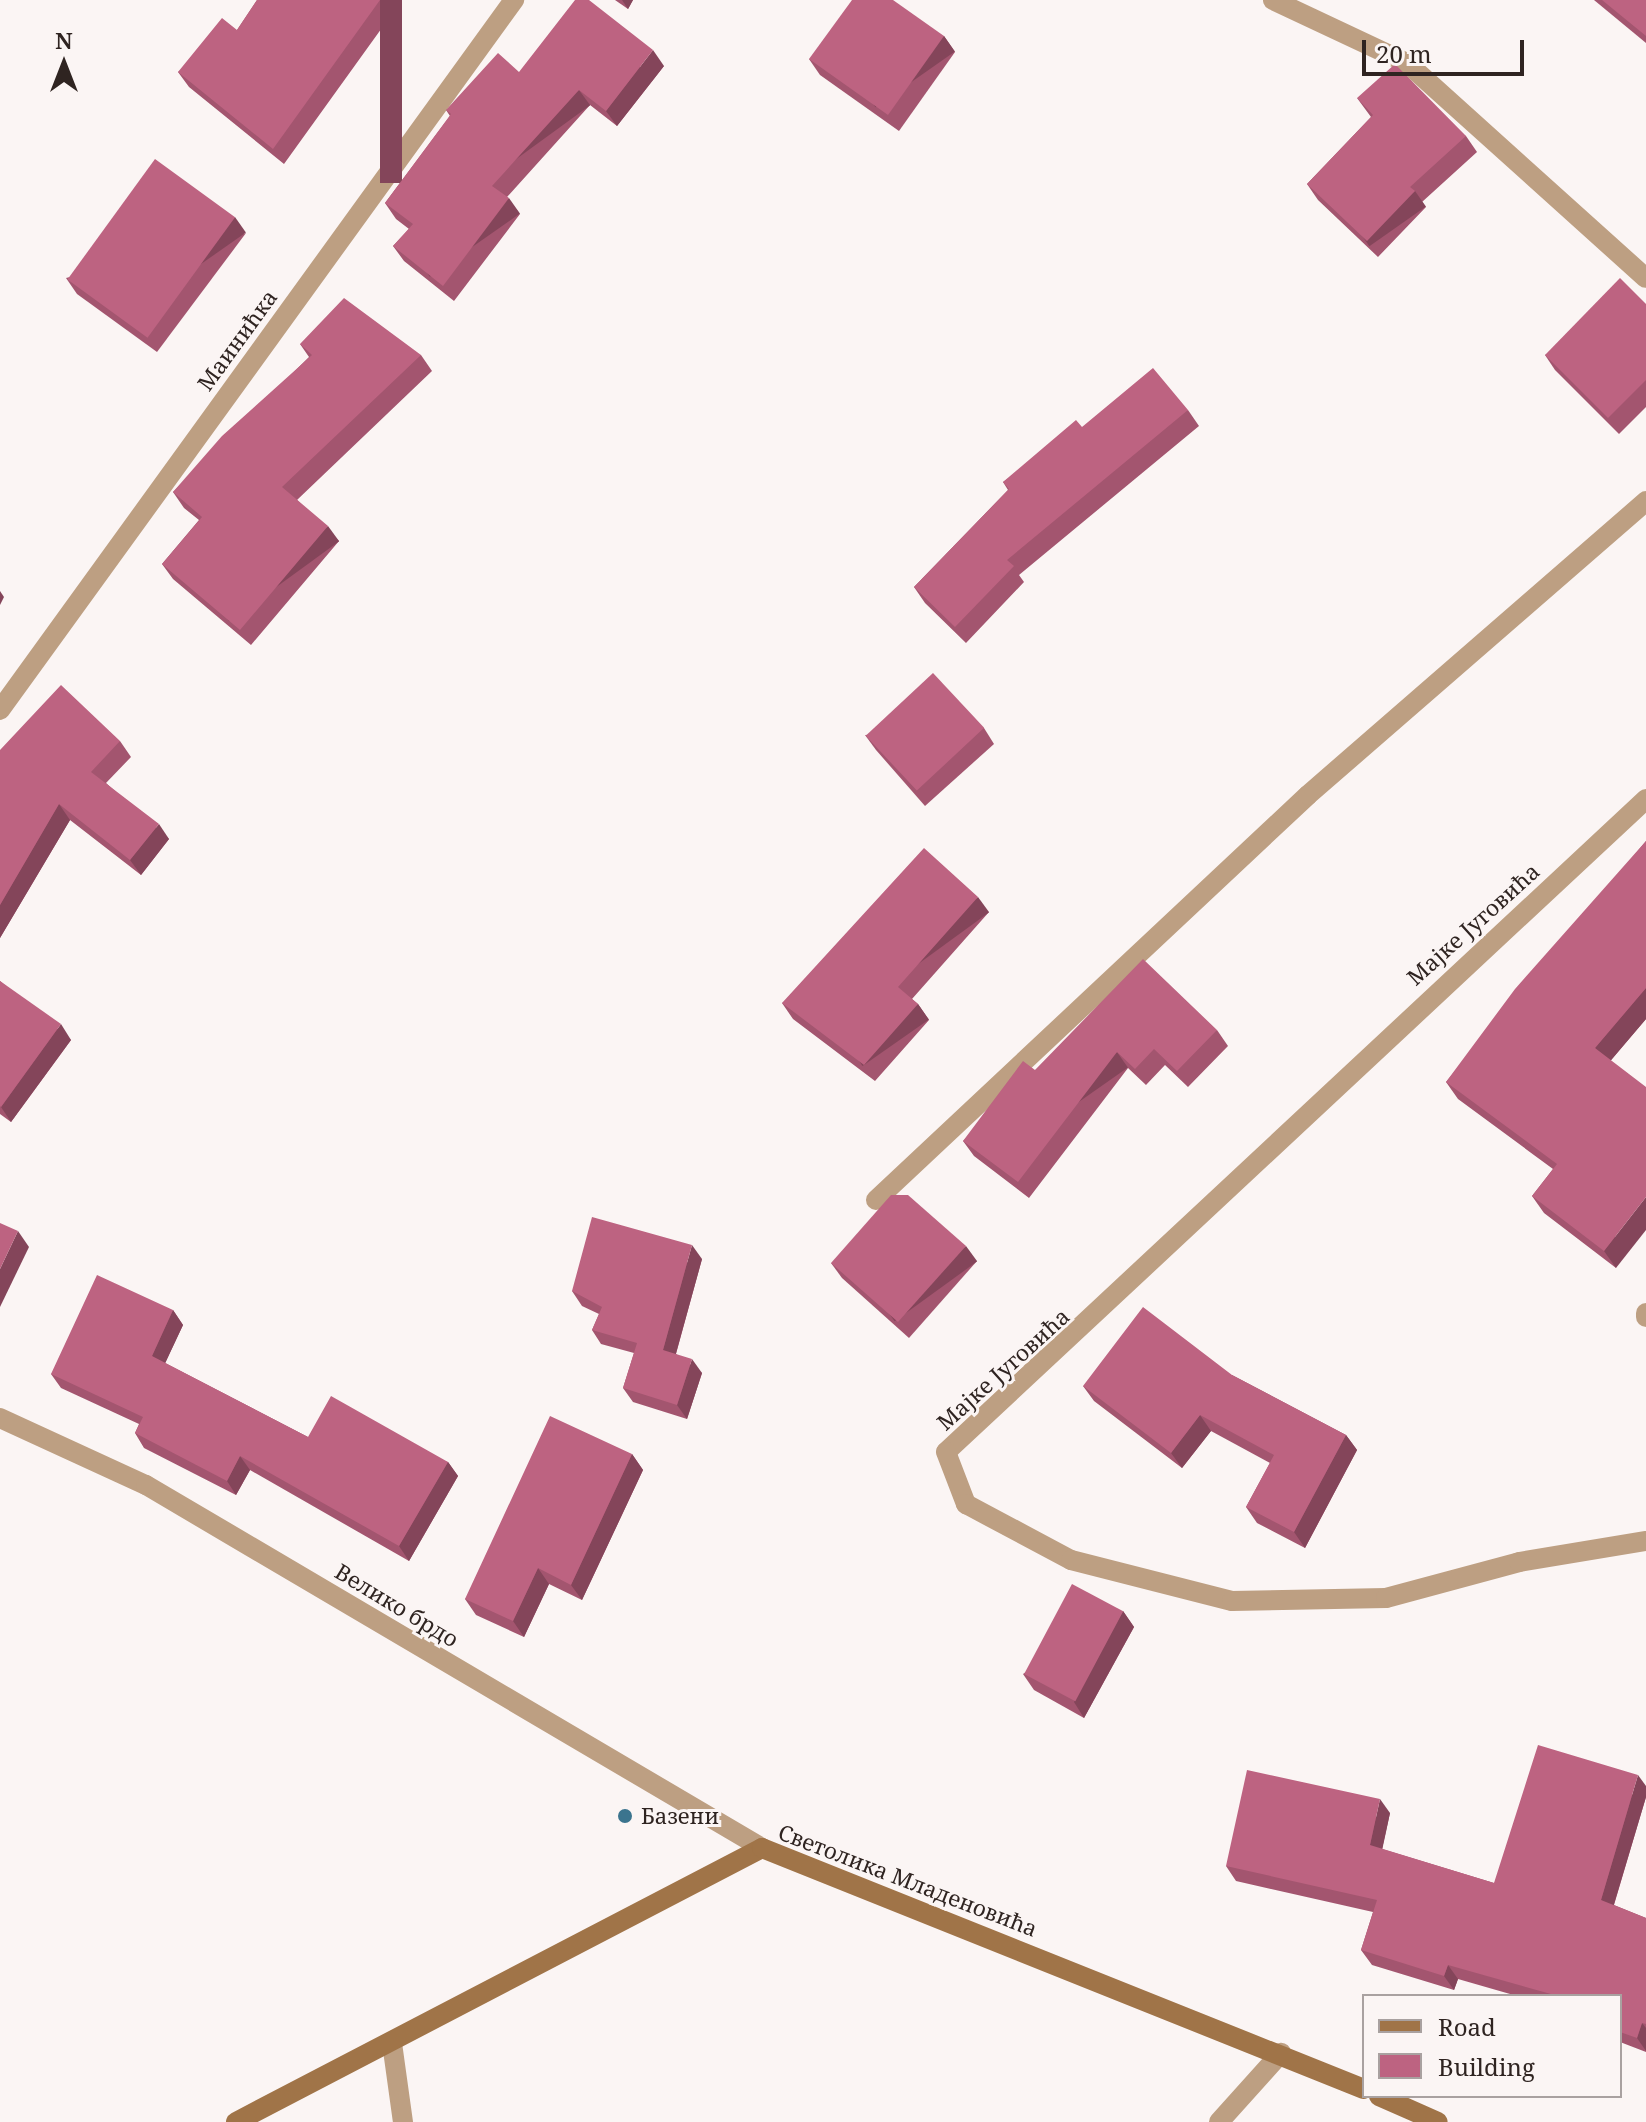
<!DOCTYPE html>
<html>
<head>
<meta charset="utf-8">
<style>
  body { margin:0 }
  #map { position:relative; width:1646px; height:2122px; overflow:hidden; background:#fbf5f4; font-family:"Noto Serif",serif }
  div>[style] { position:absolute }
  .street>* { height:20px; margin:-10px; padding:0 10px; transform-origin:10px; border-radius:10px; background:#bd9f82 }
  .secondary>* { height:20px; margin:-10px; padding:0 10px; transform-origin:10px; border-radius:10px; background:#a07448 }
  .wall>* { inset:0; background:#a3556f }
  .shaded-wall>* { inset:0; background:#84455a; transform-origin:0 0 }
  .building>* { inset:0; background:#bd6381; transform-origin:0 0 }
  .dots>* { width:22px; height:22px; translate:-50% -50%; box-sizing:border-box; border:4px solid #fbf5f4; border-radius:50% }
  span { translate:-50% -50%; white-space:nowrap; text-align:center; line-height:1.15; -webkit-text-stroke:6px #fbf5f4; paint-order:stroke }
  .street-label { font-size:22px; color:#2f2421 }
  .poi-label { font-size:22px; color:#2f2421 }
  .left { translate:0 -50%; text-align:left }
  .legend { position:absolute; left:1362px; top:1994px; width:260px; height:104px; box-sizing:border-box; background:#fbf5f4; border:2px solid #a9a1a0; margin:0; padding:10px 14px; list-style:none; font-size:24px; color:#2f2421 }
  .legend li { display:flex; align-items:center; gap:16px; height:40px }
  .legend b { width:40px; border:2px solid #a9a1a0 }
  .north { position:absolute; left:24px; top:24px; width:80px; height:80px; -webkit-text-stroke:6px #fbf5f4; paint-order:stroke; rotate:0deg; font-size:22px; font-weight:700; line-height:32px; text-align:center; color:#2f2421 }
  .north::after { content:''; display:block; margin:auto; width:28px; height:36px; background:#2f2421; clip-path:polygon(50% 0,100% 100%,50% 72%,0 100%) }
  .scale { position:absolute; left:1362px; top:40px; width:162px; height:36px; box-sizing:border-box; border:4px solid #2f2421; border-top:0; padding-left:10px; font-size:24px; line-height:28px; white-space:nowrap; color:#2f2421; -webkit-text-stroke:6px #fbf5f4; paint-order:stroke }
</style>
</head>
<body>
<div id="map">
  <div class="street">
    <div style="left:1273px;top:0;width:148px;rotate:25.2deg"></div>
    <div style="left:1407px;top:63px;width:321px;rotate:42deg"></div>
    <div style="left:0;top:710px;width:877px;rotate:-54.1deg"></div>
    <div style="left:1646px;top:799px;width:957px;rotate:136.99deg"></div>
    <div style="left:946px;top:1452px;width:56px;rotate:69deg"></div>
    <div style="left:966px;top:1504px;width:119px;rotate:28.1deg"></div>
    <div style="left:1071px;top:1560px;width:166px;rotate:14.3deg"></div>
    <div style="left:1232px;top:1601px;width:154px;rotate:-1.1deg"></div>
    <div style="left:1386px;top:1598px;width:138px;rotate:-15.1deg"></div>
    <div style="left:1519px;top:1562px;width:129px;rotate:-9.4deg"></div>
    <div style="left:876px;top:1200px;width:592px;rotate:-43.15deg"></div>
    <div style="left:1308px;top:795px;width:448px;rotate:-41deg"></div>
    <div style="left:1646px;top:1313px;width:4px;rotate:90deg"></div>
    <div style="left:0;top:1418px;width:161px;rotate:24.7deg"></div>
    <div style="left:146px;top:1485px;width:715px;rotate:30.51deg"></div>
    <div style="left:392px;top:2043px;width:80px;rotate:82.1deg"></div>
    <div style="left:1219px;top:2122px;width:93px;rotate:-48.1deg"></div>
  </div>
  <div class="secondary">
    <div style="left:1379px;top:2096px;width:64px;rotate:23.8deg"></div>
    <div style="left:236px;top:2122px;width:593px;rotate:-27.52deg"></div>
    <div style="left:762px;top:1848px;width:648px;rotate:21.82deg"></div>
  </div>
  <div class="wall">
    <div style="clip-path:polygon(257px 0,402px 0,284px 164px,189px 87px,178px 72px,237px 30px)"></div>
    <div style="clip-path:polygon(615px 0,633px 0,628px 9px)"></div>
    <div style="clip-path:polygon(1594px 0,1646px 0,1646px 43px)"></div>
    <div style="clip-path:polygon(944px 36px,955px 52px,899px 131px,820px 75px,809px 59px)"></div>
    <div style="clip-path:polygon(664px 66px,617px 126px,590px 105px,507px 197px,520px 214px,454px 301px,404px 261px,393px 246px,409px 229px,396px 219px,385px 203px,450px 116px,446px 110px,519px 72px)"></div>
    <div style="clip-path:polygon(1357px 98px,1466px 136px,1477px 152px,1422px 202px,1426px 207px,1378px 257px,1318px 200px,1307px 184px,1371px 117px)"></div>
    <div style="clip-path:polygon(246px 233px,157px 352px,77px 294px,66px 278px)"></div>
    <div style="clip-path:polygon(1646px 304px,1646px 407px,1619px 434px,1555px 370px,1545px 355px)"></div>
    <div style="clip-path:polygon(300px 344px,421px 355px,432px 371px,297px 500px,339px 541px,251px 645px,173px 579px,162px 564px,199px 520px,184px 508px,173px 492px,309px 357px)"></div>
    <div style="clip-path:polygon(1188px 410px,1199px 426px,1019px 575px,1024px 582px,966px 643px,925px 603px,914px 587px,1008px 490px,1003px 482px,1082px 427px)"></div>
    <div style="clip-path:polygon(984px 728px,994px 744px,925px 806px,876px 750px,865px 735px)"></div>
    <div style="clip-path:polygon(120px 741px,131px 757px,106px 783px,169px 839px,141px 875px,70px 820px,0 938px,0 750px)"></div>
    <div style="clip-path:polygon(1646px 841px,1646px 1019px,1611px 1060px,1616px 1268px,1544px 1213px,1532px 1196px,1553px 1169px,1458px 1099px,1446px 1082px)"></div>
    <div style="clip-path:polygon(989px 912px,912px 999px,918px 1004px,929px 1020px,875px 1081px,793px 1019px,782px 1003px)"></div>
    <div style="clip-path:polygon(0 981px,71px 1040px,11px 1122px,0 1114px)"></div>
    <div style="clip-path:polygon(1217px 1030px,1228px 1046px,1188px 1087px,1165px 1065px,1146px 1085px,1128px 1068px,1029px 1198px,974px 1156px,963px 1141px,1035px 1070px)"></div>
    <div style="clip-path:polygon(702px 1259px,676px 1354px,702px 1373px,687px 1419px,633px 1402px,623px 1388px,634px 1353px,601px 1344px,592px 1330px,599px 1314px,582px 1306px,572px 1291px)"></div>
    <div style="clip-path:polygon(977px 1261px,909px 1338px,842px 1278px,831px 1263px)"></div>
    <div style="clip-path:polygon(173px 1310px,183px 1325px,165px 1363px,308px 1437px,448px 1462px,458px 1476px,409px 1561px,250px 1470px,236px 1495px,144px 1448px,135px 1433px,139px 1424px,61px 1388px,51px 1374px)"></div>
    <div style="clip-path:polygon(1232px 1375px,1346px 1435px,1357px 1450px,1305px 1548px,1257px 1523px,1246px 1507px,1270px 1463px,1211px 1431px,1182px 1468px,1094px 1401px,1083px 1386px)"></div>
    <div style="clip-path:polygon(632px 1454px,643px 1470px,582px 1600px,549px 1584px,524px 1637px,476px 1615px,465px 1599px)"></div>
    <div style="clip-path:polygon(1123px 1611px,1134px 1627px,1084px 1718px,1034px 1690px,1023px 1674px)"></div>
    <div style="clip-path:polygon(1646px 1786px,1646px 1797px,1614px 1905px,1646px 1918px,1646px 2052px,1620px 2042px,1620px 1996px,1517px 1996px,1458px 1979px,1454px 1990px,1372px 1965px,1361px 1950px,1373px 1912px,1236px 1881px,1226px 1866px,1390px 1813px,1382px 1849px,1494px 1883px)"></div>
  </div>
  <div class="shaded-wall">
    <div style="left:380px;top:0;width:22px;height:183px"></div>
    <div style="clip-path:polygon(622px 0,633px 0,628px 9px)"></div>
    <div style="left:944px;top:36px;width:19px;height:97px;rotate:55deg"></div>
    <div style="clip-path:polygon(653px 50px,664px 66px,617px 126px,606px 111px)"></div>
    <div style="left:579px;top:90px;width:19px;height:130px;rotate:54deg"></div>
    <div style="left:1415px;top:191px;width:19px;height:69px;rotate:55deg"></div>
    <div style="left:509px;top:198px;width:19px;height:110px;rotate:55deg"></div>
    <div style="left:235px;top:217px;width:19px;height:149px;rotate:55deg"></div>
    <div style="left:328px;top:526px;width:19px;height:136px;rotate:54deg"></div>
    <div style="clip-path:polygon(0 591px,4px 597px,0 605px)"></div>
    <div style="clip-path:polygon(59px 804px,70px 820px,0 938px,0 905px)"></div>
    <div style="clip-path:polygon(159px 824px,169px 839px,141px 875px,130px 860px)"></div>
    <div style="left:978px;top:897px;width:19px;height:120px;rotate:54deg"></div>
    <div style="clip-path:polygon(1646px 988px,1646px 1019px,1607px 1065px,1595px 1048px)"></div>
    <div style="left:918px;top:1004px;width:19px;height:81px;rotate:55deg"></div>
    <div style="clip-path:polygon(61px 1024px,71px 1040px,11px 1122px,1px 1107px)"></div>
    <div style="left:1117px;top:1052px;width:19px;height:163px;rotate:55deg"></div>
    <div style="clip-path:polygon(1646px 1197px,1646px 1230px,1616px 1268px,1604px 1251px)"></div>
    <div style="clip-path:polygon(18px 1231px,29px 1247px,0 1307px,0 1269px)"></div>
    <div style="clip-path:polygon(692px 1245px,702px 1259px,673px 1364px,663px 1350px)"></div>
    <div style="left:966px;top:1246px;width:19px;height:102px;rotate:54deg"></div>
    <div style="clip-path:polygon(173px 1310px,183px 1325px,162px 1370px,152px 1356px)"></div>
    <div style="clip-path:polygon(692px 1359px,702px 1373px,687px 1419px,677px 1405px)"></div>
    <div style="clip-path:polygon(1200px 1415px,1211px 1431px,1182px 1468px,1171px 1453px)"></div>
    <div style="clip-path:polygon(1346px 1435px,1357px 1450px,1305px 1548px,1294px 1532px)"></div>
    <div style="clip-path:polygon(632px 1454px,643px 1470px,582px 1600px,571px 1585px)"></div>
    <div style="clip-path:polygon(240px 1456px,250px 1470px,236px 1495px,227px 1481px)"></div>
    <div style="clip-path:polygon(448px 1462px,458px 1476px,409px 1561px,399px 1546px)"></div>
    <div style="clip-path:polygon(538px 1568px,549px 1584px,524px 1637px,513px 1621px)"></div>
    <div style="clip-path:polygon(1123px 1611px,1134px 1627px,1084px 1718px,1074px 1702px)"></div>
    <div style="clip-path:polygon(1638px 1775px,1646px 1786px,1646px 1797px,1611px 1914px,1601px 1900px)"></div>
    <div style="clip-path:polygon(1380px 1799px,1390px 1813px,1380px 1860px,1370px 1845px)"></div>
    <div style="clip-path:polygon(1448px 1965px,1458px 1979px,1454px 1990px,1444px 1976px)"></div>
    <div style="clip-path:polygon(1642px 2023px,1646px 2028px,1646px 2051px,1637px 2038px)"></div>
  </div>
  <div class="building">
    <div style="clip-path:polygon(257px 0,380px 0,273px 149px,178px 72px,222px 18px,237px 30px)"></div>
    <div style="clip-path:polygon(575px 0,589px 0,653px 50px,606px 111px,579px 90px,492px 186px,509px 198px,443px 286px,393px 246px,413px 224px,385px 203px,451px 114px,446px 110px,498px 53px,519px 72px)"></div>
    <div style="clip-path:polygon(852px 0,893px 0,944px 36px,888px 115px,809px 59px)"></div>
    <div style="clip-path:polygon(1602px 0,1646px 0,1646px 36px)"></div>
    <div style="clip-path:polygon(1395px 64px,1466px 136px,1410px 187px,1415px 191px,1367px 241px,1307px 184px,1373px 115px,1357px 98px)"></div>
    <div style="left:155px;top:159px;width:99px;height:149px;rotate:36deg"></div>
    <div style="clip-path:polygon(1620px 278px,1646px 304px,1646px 380px,1608px 418px,1545px 355px)"></div>
    <div style="clip-path:polygon(344px 298px,421px 355px,282px 487px,328px 526px,240px 630px,162px 564px,202px 517px,173px 492px,222px 436px,312px 355px,300px 344px)"></div>
    <div style="clip-path:polygon(1153px 368px,1188px 410px,1007px 560px,1014px 566px,955px 627px,914px 587px,1009px 489px,1003px 482px,1076px 420px,1082px 427px)"></div>
    <div style="left:933px;top:673px;width:75px;height:92px;rotate:47deg"></div>
    <div style="clip-path:polygon(61px 685px,120px 741px,91px 772px,159px 824px,130px 860px,59px 804px,0 905px,0 750px)"></div>
    <div style="clip-path:polygon(1646px 841px,1646px 988px,1595px 1048px,1646px 1087px,1646px 1197px,1604px 1251px,1532px 1196px,1557px 1164px,1446px 1082px,1515px 989px)"></div>
    <div style="clip-path:polygon(924px 848px,978px 897px,898px 987px,918px 1004px,864px 1065px,782px 1003px)"></div>
    <div style="clip-path:polygon(1143px 959px,1217px 1030px,1177px 1071px,1154px 1049px,1135px 1069px,1117px 1052px,1018px 1182px,963px 1141px,1023px 1061px,1035px 1070px)"></div>
    <div style="clip-path:polygon(0 981px,61px 1024px,1px 1107px,0 1106px)"></div>
    <div style="clip-path:polygon(891px 1195px,908px 1195px,966px 1246px,898px 1322px,831px 1263px)"></div>
    <div style="clip-path:polygon(592px 1217px,692px 1245px,663px 1350px,692px 1359px,677px 1405px,623px 1388px,637px 1343px,592px 1330px,602px 1307px,572px 1291px)"></div>
    <div style="clip-path:polygon(0 1223px,18px 1231px,0 1269px)"></div>
    <div style="clip-path:polygon(97px 1275px,173px 1310px,152px 1356px,308px 1437px,331px 1396px,448px 1462px,399px 1546px,240px 1456px,227px 1481px,135px 1433px,143px 1417px,51px 1374px)"></div>
    <div style="clip-path:polygon(1143px 1307px,1232px 1375px,1346px 1435px,1294px 1532px,1246px 1507px,1274px 1455px,1200px 1415px,1171px 1453px,1083px 1386px)"></div>
    <div style="clip-path:polygon(550px 1416px,632px 1454px,571px 1585px,538px 1568px,513px 1621px,465px 1599px)"></div>
    <div style="left:1072px;top:1584px;width:58px;height:102px;rotate:28deg"></div>
    <div style="clip-path:polygon(1538px 1745px,1638px 1775px,1601px 1900px,1646px 1918px,1646px 2024px,1642px 2023px,1637px 2038px,1620px 2032px,1620px 1996px,1558px 1996px,1448px 1965px,1444px 1976px,1361px 1950px,1377px 1900px,1226px 1866px,1247px 1770px,1380px 1799px,1370px 1845px,1494px 1883px)"></div>
  </div>
  <div class="dots">
    <div style="left:625px;top:1816px;background:#3b748e"></div>
  </div>
  <div class="street-label">
    <span style="left:237px;top:340px;rotate:-54deg">Маинићка</span>
    <span style="left:1473px;top:924px;rotate:-42deg">Мајке Југовића</span>
    <span style="left:1003px;top:1369px;rotate:-42deg">Мајке Југовића</span>
    <span style="left:397px;top:1605px;rotate:31deg">Велико брдо</span>
    <span style="left:908px;top:1880px;rotate:21deg">Светолика Младеновића</span>
  </div>
  <div class="poi-label">
    <span class="left" style="left:641px;top:1816px">Базени</span>
  </div>
  <ul class="legend">
  <li><b style="height:10px;background:#a07448"></b>Road</li>
  <li><b style="height:22px;background:#bd6381"></b>Building</li>
  </ul>
  <div class="north">N</div>
  <div class="scale">20 m</div>
</div>
</body>
</html>
